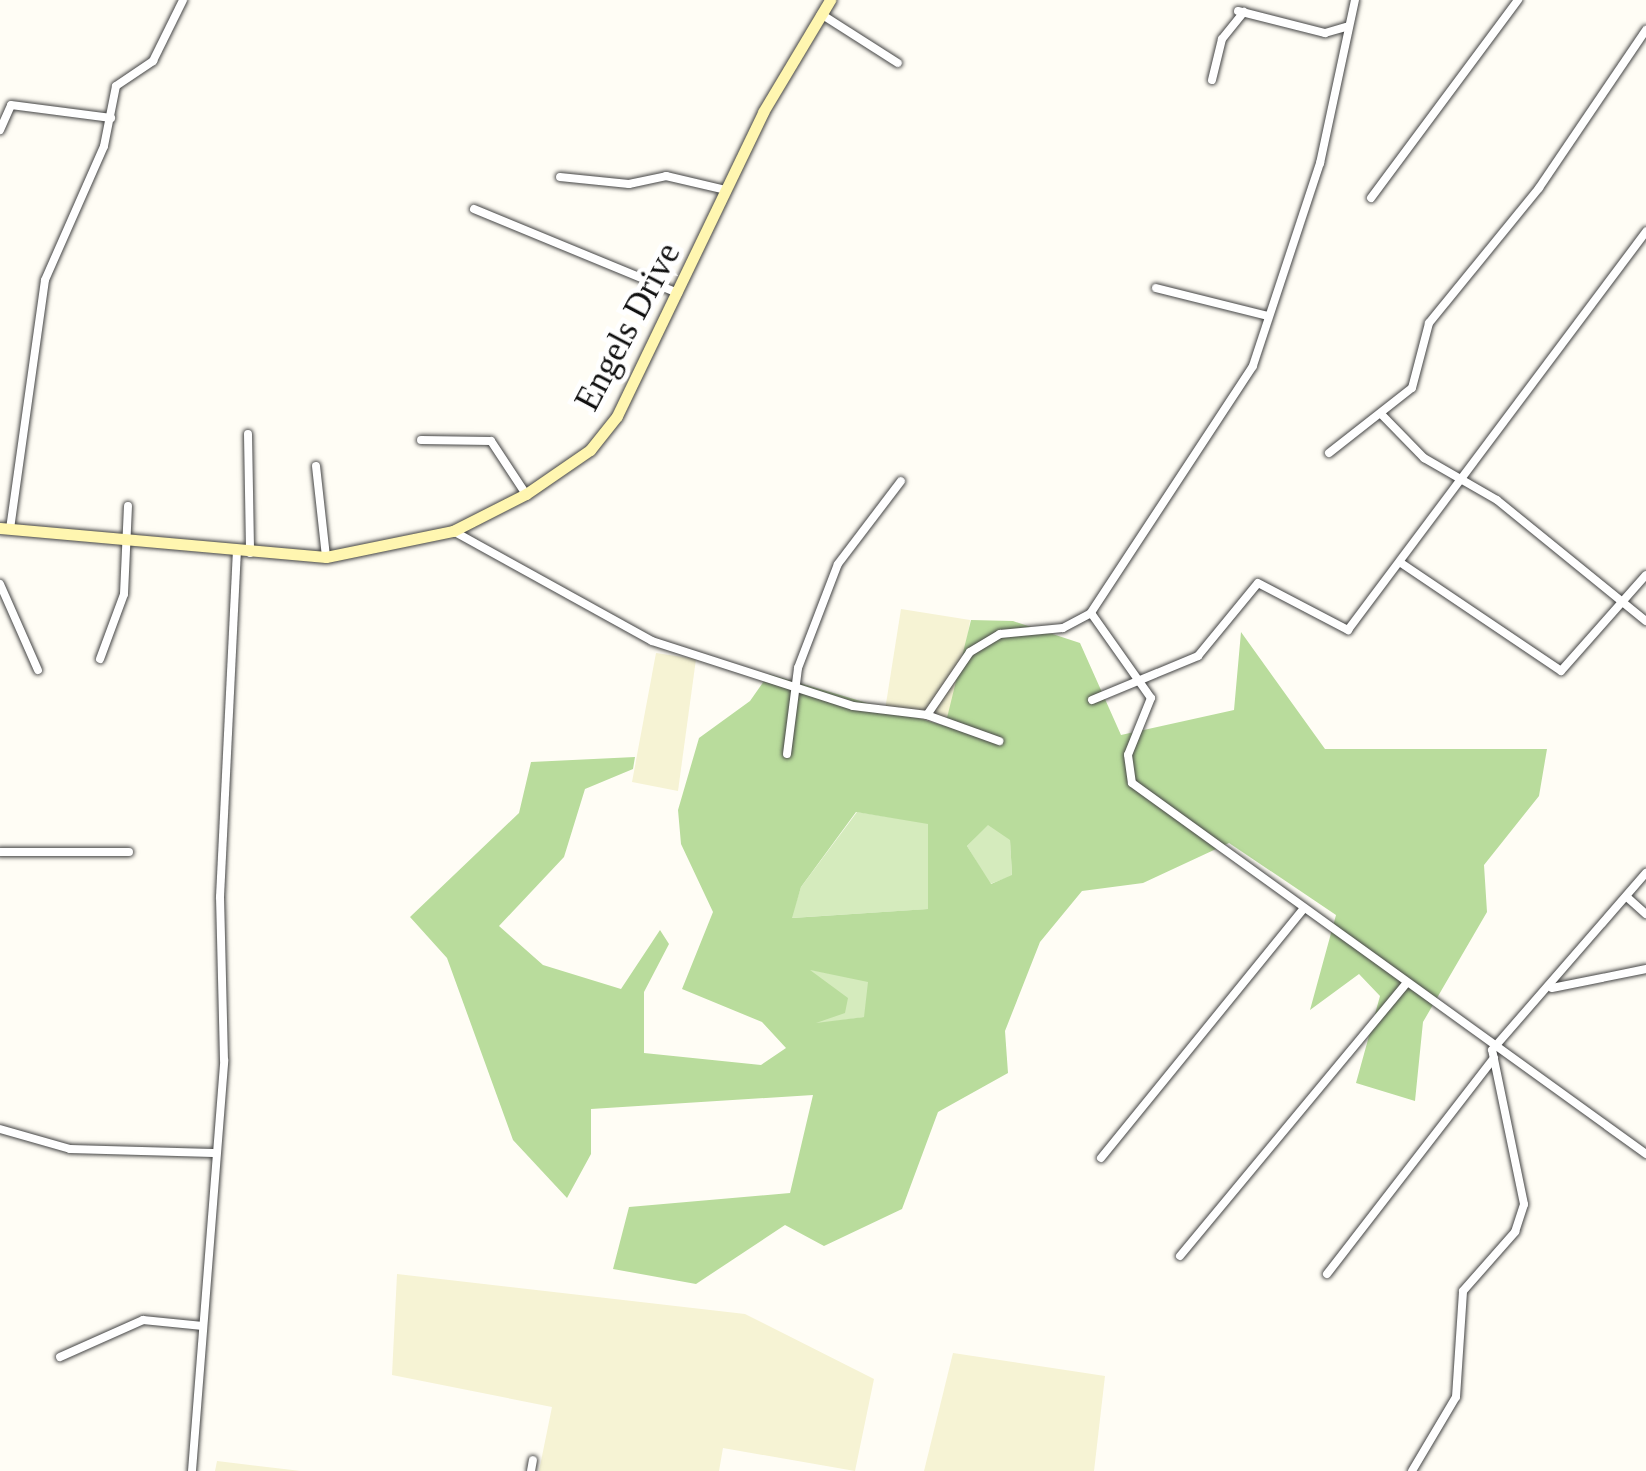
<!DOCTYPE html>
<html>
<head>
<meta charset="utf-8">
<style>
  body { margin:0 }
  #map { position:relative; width:1646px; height:1471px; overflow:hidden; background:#fffdf5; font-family:"Times New Roman",serif }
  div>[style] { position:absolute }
  .farmland>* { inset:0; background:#f6f3d4; transform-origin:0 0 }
  .green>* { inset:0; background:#d5ebbd }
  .forest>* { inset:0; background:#b9dc9c }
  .roads { filter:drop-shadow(0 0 2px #444) drop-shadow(0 0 2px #444) }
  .street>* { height:8px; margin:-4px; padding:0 4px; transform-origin:4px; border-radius:4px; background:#fff }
  .secondary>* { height:11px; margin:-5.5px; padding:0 5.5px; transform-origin:5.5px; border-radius:5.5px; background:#fff6b0 }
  span { translate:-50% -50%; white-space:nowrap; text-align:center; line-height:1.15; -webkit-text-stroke:10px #fff; paint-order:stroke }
  .street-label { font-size:35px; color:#111 }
</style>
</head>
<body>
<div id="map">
  <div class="farmland">
    <div style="left:901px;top:609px;width:70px;height:106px;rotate:9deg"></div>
    <div style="clip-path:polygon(656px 653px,696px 659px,678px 791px,632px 782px)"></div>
    <div style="clip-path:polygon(397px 1274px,745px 1314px,874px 1379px,855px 1471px,723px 1448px,719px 1471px,539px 1471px,552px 1407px,392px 1375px)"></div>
    <div style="clip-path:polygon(953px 1353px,1105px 1376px,1094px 1471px,924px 1471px)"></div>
    <div style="clip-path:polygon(217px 1461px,301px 1471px,215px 1471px)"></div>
  </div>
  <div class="green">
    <div style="clip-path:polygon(857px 812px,928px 823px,929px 909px,791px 918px,801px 887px)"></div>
    <div style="clip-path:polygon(988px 824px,1010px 839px,1012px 876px,990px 884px,967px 846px)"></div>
    <div style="clip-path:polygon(807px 969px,869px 981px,865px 1017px,809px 1025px)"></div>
  </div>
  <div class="forest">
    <div style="clip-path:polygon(evenodd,971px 620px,1013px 621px,1080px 643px,1121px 735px,1234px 710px,1241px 632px,1325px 749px,1547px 749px,1539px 796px,1484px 865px,1487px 912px,1423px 1022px,1415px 1101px,1356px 1083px,1380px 996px,1359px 974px,1310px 1010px,1336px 915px,1229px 843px,1143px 883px,1082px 891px,1040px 942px,1005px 1031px,1008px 1073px,938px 1112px,902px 1209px,824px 1246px,785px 1225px,696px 1284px,613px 1269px,629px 1207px,790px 1193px,813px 1095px,591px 1109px,591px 1154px,567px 1198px,513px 1140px,447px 958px,410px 917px,519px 813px,531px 762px,635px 757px,633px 769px,585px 789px,564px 857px,499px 926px,543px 965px,621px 989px,660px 930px,669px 944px,644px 992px,644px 1053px,761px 1065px,786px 1048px,762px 1022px,682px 989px,713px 912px,681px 844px,678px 810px,699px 738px,750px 701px,769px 674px,945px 726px,971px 620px,856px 812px,928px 824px,928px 909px,792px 918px,801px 887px,856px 812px,971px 620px,988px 825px,1010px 840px,1012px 875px,991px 884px,967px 846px,988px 825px,971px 620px,810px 970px,868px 982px,864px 1017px,816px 1023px,845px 1013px,848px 998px,810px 970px)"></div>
  </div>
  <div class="roads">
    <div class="street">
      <div style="left:1355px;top:0;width:167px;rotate:102.1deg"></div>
      <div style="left:1320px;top:163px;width:214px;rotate:108.3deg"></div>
      <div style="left:1253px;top:366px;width:295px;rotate:123.3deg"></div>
      <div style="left:1091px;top:613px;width:104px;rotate:54.8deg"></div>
      <div style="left:1151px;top:698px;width:61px;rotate:112deg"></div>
      <div style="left:1128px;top:755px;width:28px;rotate:82deg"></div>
      <div style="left:1132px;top:783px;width:634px;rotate:35.82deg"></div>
      <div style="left:1238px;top:11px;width:90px;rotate:14.2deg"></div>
      <div style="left:1325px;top:33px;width:22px;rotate:-16deg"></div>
      <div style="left:821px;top:14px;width:91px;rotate:32.5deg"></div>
      <div style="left:1212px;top:80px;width:42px;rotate:-76.3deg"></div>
      <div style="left:1222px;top:39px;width:35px;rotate:-51deg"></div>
      <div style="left:0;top:130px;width:27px;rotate:-66deg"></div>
      <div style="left:11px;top:105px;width:101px;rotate:7.4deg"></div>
      <div style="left:560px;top:177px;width:69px;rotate:5.8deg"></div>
      <div style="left:629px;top:184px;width:38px;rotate:-12deg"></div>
      <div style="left:666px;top:176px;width:62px;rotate:13.1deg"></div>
      <div style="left:1371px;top:198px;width:247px;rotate:-53.4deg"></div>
      <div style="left:474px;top:209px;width:221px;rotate:22.4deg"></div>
      <div style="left:1156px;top:288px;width:115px;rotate:14deg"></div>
      <div style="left:1383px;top:416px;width:59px;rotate:45.7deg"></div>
      <div style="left:1424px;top:458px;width:84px;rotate:29.9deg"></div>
      <div style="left:1497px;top:500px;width:192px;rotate:39.1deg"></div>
      <div style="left:248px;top:434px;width:119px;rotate:89deg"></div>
      <div style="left:421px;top:440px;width:70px;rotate:0.8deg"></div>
      <div style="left:491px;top:441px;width:64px;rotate:56.6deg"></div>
      <div style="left:1329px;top:453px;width:105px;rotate:-38.1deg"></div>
      <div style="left:1412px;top:388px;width:67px;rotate:-75.3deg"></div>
      <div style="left:1429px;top:323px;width:174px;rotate:-50.8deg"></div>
      <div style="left:1539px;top:188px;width:191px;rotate:-55.9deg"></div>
      <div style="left:316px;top:466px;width:92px;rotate:83.7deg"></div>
      <div style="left:10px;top:529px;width:251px;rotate:-82deg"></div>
      <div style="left:45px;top:280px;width:146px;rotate:-66.2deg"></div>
      <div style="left:104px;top:146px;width:61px;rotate:-78.7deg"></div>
      <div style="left:116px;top:86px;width:45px;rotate:-34deg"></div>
      <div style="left:153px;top:61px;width:68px;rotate:-63.8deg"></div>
      <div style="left:453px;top:531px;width:227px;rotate:28.9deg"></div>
      <div style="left:652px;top:641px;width:211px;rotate:17.9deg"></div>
      <div style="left:853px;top:706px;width:75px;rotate:6.9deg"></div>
      <div style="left:927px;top:715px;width:76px;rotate:-55.7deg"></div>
      <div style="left:970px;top:652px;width:35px;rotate:-31deg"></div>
      <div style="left:1000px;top:634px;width:63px;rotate:-5.4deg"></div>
      <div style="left:1063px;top:628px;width:32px;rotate:-28deg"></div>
      <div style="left:1401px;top:563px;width:193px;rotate:34deg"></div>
      <div style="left:1561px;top:671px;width:128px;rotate:-48.5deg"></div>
      <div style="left:0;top:584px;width:94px;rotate:66.2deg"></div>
      <div style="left:100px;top:659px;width:69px;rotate:-69.7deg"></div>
      <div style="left:124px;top:594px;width:88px;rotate:-87.4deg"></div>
      <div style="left:1092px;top:700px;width:115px;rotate:-22.5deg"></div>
      <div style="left:1198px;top:656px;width:94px;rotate:-50.6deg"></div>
      <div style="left:1258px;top:583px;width:102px;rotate:27.6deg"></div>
      <div style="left:1348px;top:630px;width:498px;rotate:-53.2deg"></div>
      <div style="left:927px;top:715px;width:77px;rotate:19.9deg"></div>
      <div style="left:787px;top:754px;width:87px;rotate:-82.7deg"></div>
      <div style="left:798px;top:668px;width:111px;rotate:-69deg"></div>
      <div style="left:838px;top:564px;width:104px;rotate:-52.8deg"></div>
      <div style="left:0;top:852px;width:129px"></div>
      <div style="left:1628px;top:898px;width:24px;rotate:42deg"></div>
      <div style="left:1552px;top:988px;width:96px;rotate:-11.4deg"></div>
      <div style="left:1492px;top:1050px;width:235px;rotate:-49deg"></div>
      <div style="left:0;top:1129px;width:73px;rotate:15.9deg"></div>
      <div style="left:70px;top:1149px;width:143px;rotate:1.6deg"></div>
      <div style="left:1101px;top:1158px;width:321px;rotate:-50.9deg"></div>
      <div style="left:1180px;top:1256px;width:352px;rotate:-50.3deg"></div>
      <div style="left:1327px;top:1274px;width:273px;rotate:-52.3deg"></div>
      <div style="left:60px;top:1357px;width:91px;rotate:-24deg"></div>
      <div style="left:143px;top:1320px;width:60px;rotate:5.7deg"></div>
      <div style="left:192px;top:1471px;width:412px;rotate:-85.5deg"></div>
      <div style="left:224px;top:1060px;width:163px;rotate:-91.4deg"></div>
      <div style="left:220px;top:897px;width:343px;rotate:-87.2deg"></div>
      <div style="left:531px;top:1471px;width:11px;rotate:-80deg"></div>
      <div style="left:1412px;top:1471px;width:86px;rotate:-59.3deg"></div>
      <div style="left:1456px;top:1397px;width:106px;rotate:-86.2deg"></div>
      <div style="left:1463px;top:1291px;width:79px;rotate:-48.6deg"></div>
      <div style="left:1515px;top:1232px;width:29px;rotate:-72deg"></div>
      <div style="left:1524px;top:1204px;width:157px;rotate:-101.7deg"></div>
    </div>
    <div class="secondary">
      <div style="left:0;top:528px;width:327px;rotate:5.1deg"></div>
      <div style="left:326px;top:557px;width:130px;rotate:-11.6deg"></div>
      <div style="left:453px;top:531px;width:82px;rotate:-26.9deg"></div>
      <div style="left:526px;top:494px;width:78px;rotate:-34.5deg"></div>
      <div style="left:590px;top:450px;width:43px;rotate:-51.5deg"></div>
      <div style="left:617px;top:416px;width:337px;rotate:-64.3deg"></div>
      <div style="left:763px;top:112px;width:131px;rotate:-59.1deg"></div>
    </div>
  </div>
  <div class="street-label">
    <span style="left:628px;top:327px;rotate:-62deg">Engels Drive</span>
  </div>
</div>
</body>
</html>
